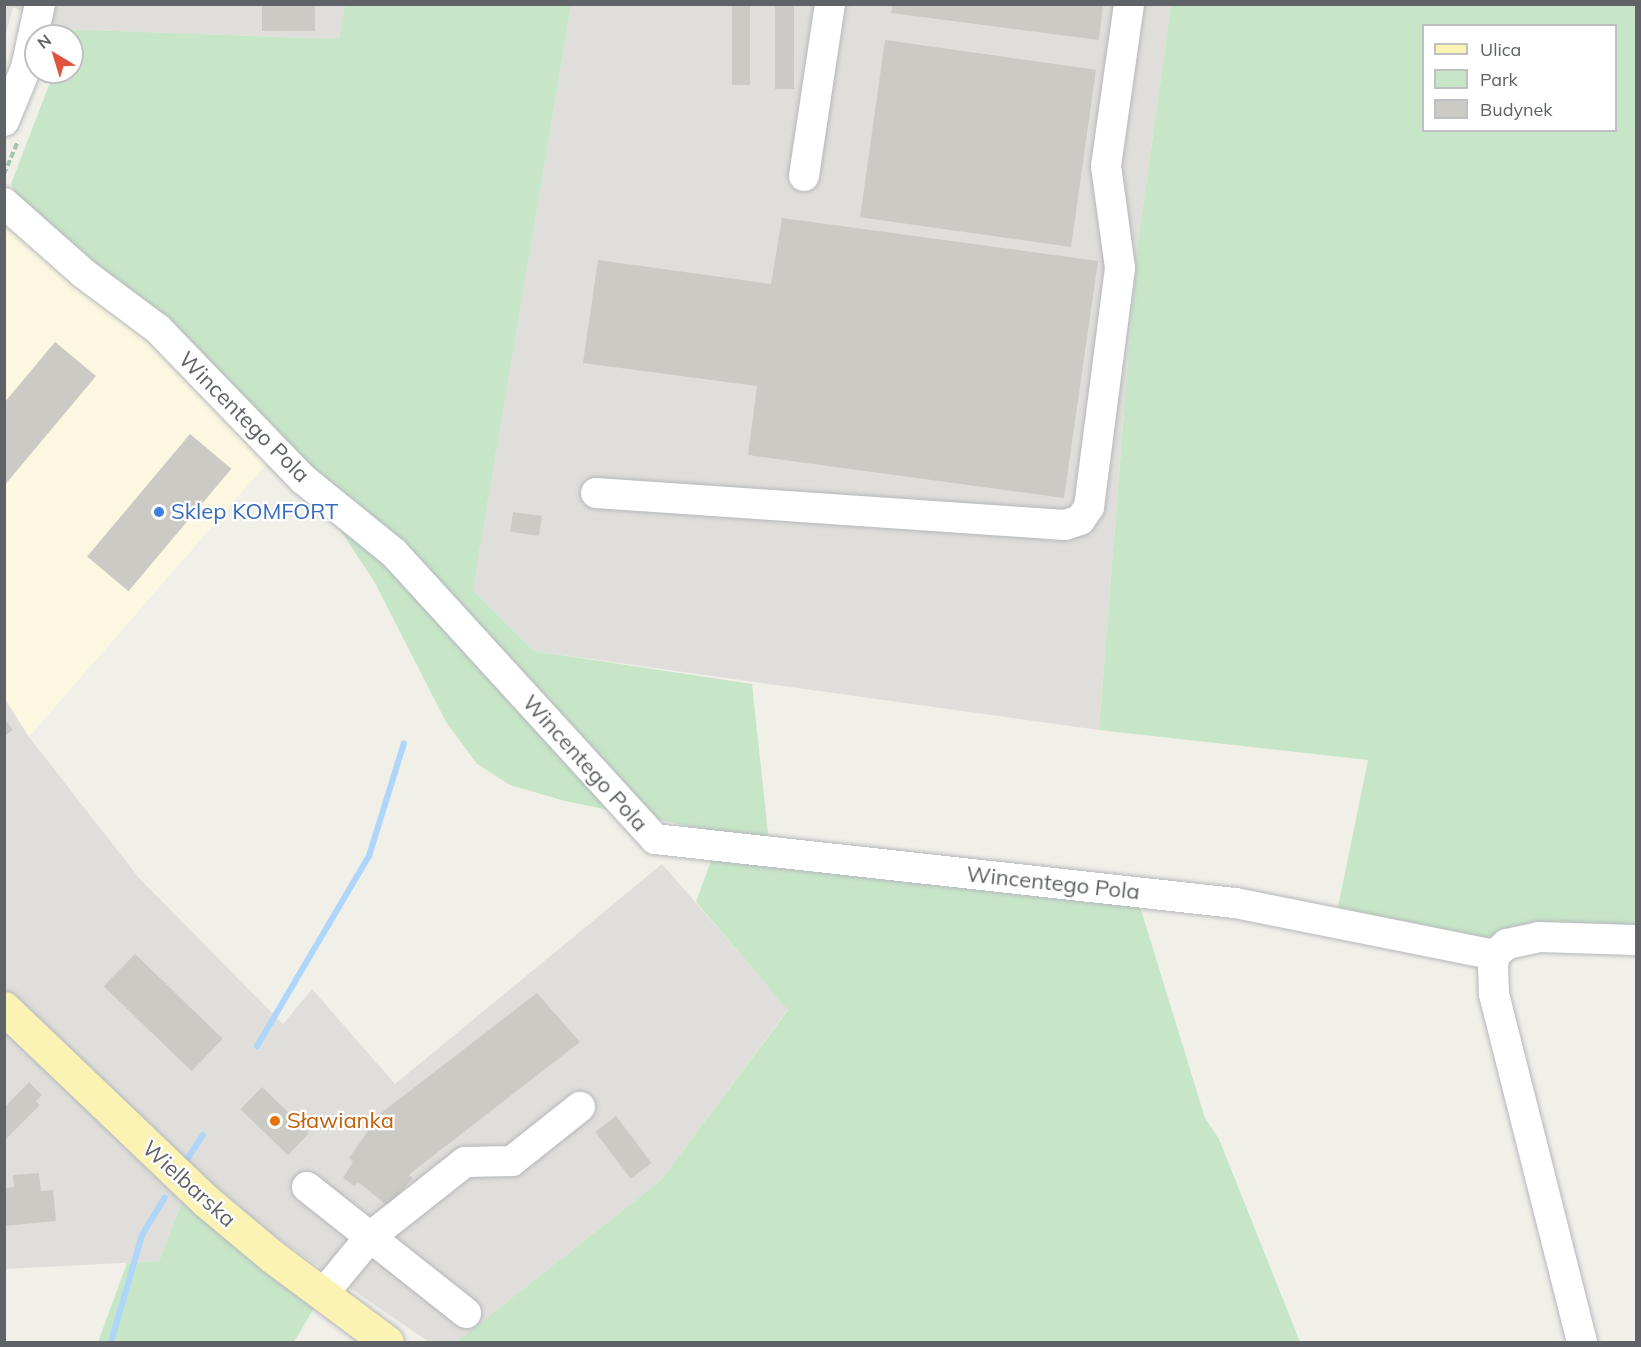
<!DOCTYPE html>
<html>
<head>
<meta charset="utf-8">
<style>
  body { margin:0 }
  #map { position:relative; width:1641px; height:1347px; overflow:hidden; background:#f0efe8; font-family:Mulish,sans-serif }
  div>[style] { position:absolute }
  .commercial>* { inset:0; background:#fcf7e1 }
  .industrial>* { inset:0; background:#dfdeda }
  .green>* { inset:0; background:#c7e6c8 }
  .stream>* { height:6px; margin:-3px; padding:0 3px; transform-origin:3px; border-radius:3px; background:#aed5fa }
  .building>* { inset:0; background:#cccac4; transform-origin:0 0 }
  .path>* { height:4px; margin-top:-2px; transform-origin:0; background:repeating-linear-gradient(90deg,#a0c7ad 0 6px,transparent 0 9px) }
  .roads { filter:drop-shadow(0 0 2px #b5b7bc) drop-shadow(0 0 2px #b5b7bc) }
  .minor>* { height:30px; margin:-15px; padding:0 15px; transform-origin:15px; border-radius:15px; background:#fff }
  .major>* { height:33px; margin:-16.5px; padding:0 16.5px; transform-origin:16.5px; border-radius:16.5px; background:#fbf3b3 }
  .dots>* { width:16px; height:16px; translate:-50% -50%; box-sizing:border-box; border:3px solid #fff; border-radius:50% }
  span { translate:-50% -50%; white-space:nowrap; text-align:center; line-height:1.15; -webkit-text-stroke:4.5px #fff; paint-order:stroke }
  .street-label { font-size:22px; color:#5f6267 }
  .shop-label { font-size:22px; color:#366cbe }
  .left { translate:0 -50%; text-align:left }
  .food-label { font-size:22px; color:#c56008 }
  .frame { position:absolute; inset:0; border:6px solid #5f6267; pointer-events:none }
  .legend { position:absolute; left:1422px; top:24px; width:195px; height:108px; box-sizing:border-box; background:#fff; border:2px solid #bfc0c2; margin:0; padding:8px 10px; list-style:none; font-size:18px; color:#5f6267 }
  .legend li { display:flex; align-items:center; gap:12px; height:30px }
  .legend b { width:30px; border:2px solid #bfc0c2 }
  .north { position:absolute; left:24px; top:24px; width:60px; height:60px; box-sizing:border-box; background:#fff; border:2px solid #bfc0c2; border-radius:50%; rotate:322deg; font-size:16px; font-weight:700; line-height:24px; text-align:center; color:#5f6267 }
  .north::after { content:''; display:block; margin:auto; width:21px; height:27px; background:#e0533e; clip-path:polygon(50% 0,100% 100%,50% 72%,0 100%) }
</style>
</head>
<body>
<div id="map">
  <div class="commercial">
    <div style="clip-path:polygon(5px 224px,163px 348px,271px 459px,29px 737px,5px 698px)"></div>
  </div>
  <div class="industrial">
    <div style="clip-path:polygon(5px 5px,345px 5px,339px 39px,60px 29px,13px 7px,5px 37px)"></div>
    <div style="clip-path:polygon(571px 5px,1171px 5px,1136px 257px,1099px 730px,534px 651px,473px 590px)"></div>
    <div style="clip-path:polygon(4px 698px,29px 737px,139px 878px,283px 1024px,312px 989px,395px 1084px,662px 864px,788px 1009px,660px 1181px,456px 1342px,429px 1342px,270px 1233px,154px 1133px,5px 990px)"></div>
    <div style="clip-path:polygon(4px 1030px,182px 1202px,159px 1261px,5px 1269px)"></div>
  </div>
  <div class="green">
    <div style="clip-path:polygon(345px 5px,571px 5px,473px 590px,534px 651px,752px 684px,769px 842px,565px 801px,510px 785px,477px 764px,446px 722px,374px 581px,332px 518px,20px 202px,11px 184px,54px 72px,72px 72px,72px 36px,59px 36px,60px 29px,339px 39px)"></div>
    <div style="clip-path:polygon(evenodd,1171px 5px,1636px 5px,1636px 929px,1505px 934px,1478px 939px,1338px 907px,1368px 760px,1099px 730px,1136px 257px,1171px 5px,1424px 26px,1616px 26px,1616px 130px,1424px 130px,1424px 26px)"></div>
    <div style="clip-path:polygon(713px 855px,1138px 900px,1205px 1118px,1219px 1139px,1300px 1342px,456px 1342px,660px 1181px,788px 1010px,696px 902px)"></div>
    <div style="clip-path:polygon(182px 1202px,317px 1303px,294px 1342px,98px 1342px,127px 1263px,159px 1261px)"></div>
  </div>
  <div class="stream">
    <div style="left:257px;top:1046px;width:221px;rotate:-59.5deg"></div>
    <div style="left:369px;top:856px;width:118px;rotate:-72.8deg"></div>
    <div style="left:186px;top:1161px;width:31px;rotate:-57deg"></div>
    <div style="left:111px;top:1342px;width:111px;rotate:-73.8deg"></div>
    <div style="left:142px;top:1235px;width:44px;rotate:-58.8deg"></div>
  </div>
  <div class="building">
    <div style="left:262px;top:4px;width:53px;height:27px"></div>
    <div style="left:732px;top:4px;width:18px;height:81px"></div>
    <div style="left:775px;top:4px;width:19px;height:85px"></div>
    <div style="clip-path:polygon(893px 4px,1103px 4px,1099px 40px,891px 13px)"></div>
    <div style="left:885px;top:40px;width:213px;height:179px;rotate:8deg"></div>
    <div style="clip-path:polygon(782px 218px,1098px 261px,1064px 498px,748px 455px,757px 386px,583px 363px,598px 260px,771px 284px)"></div>
    <div style="clip-path:polygon(55px 342px,96px 376px,4px 486px,4px 403px)"></div>
    <div style="left:190px;top:434px;width:54px;height:160px;rotate:40deg"></div>
    <div style="left:513px;top:512px;width:29px;height:20px;rotate:8deg"></div>
    <div style="clip-path:polygon(4px 718px,13px 730px,4px 736px)"></div>
    <div style="left:135px;top:954px;width:122px;height:45px;rotate:44deg"></div>
    <div style="clip-path:polygon(537px 993px,580px 1042px,416px 1169px,409px 1175px,413px 1178px,388px 1206px,358px 1182px,354px 1186px,343px 1178px,353px 1162px,349px 1158px,368px 1131px,363px 1127px)"></div>
    <div style="clip-path:polygon(29px 1082px,42px 1095px,36px 1101px,40px 1105px,4px 1141px,4px 1108px)"></div>
    <div style="left:262px;top:1087px;width:66px;height:31px;rotate:44deg"></div>
    <div style="left:616px;top:1116px;width:59px;height:26px;rotate:53deg"></div>
    <div style="clip-path:polygon(39px 1173px,41px 1191px,53px 1190px,56px 1221px,4px 1226px,6px 1188px,14px 1187px,13px 1175px)"></div>
  </div>
  <div class="path">
    <div style="left:4px;top:174px;width:36px;rotate:-67deg"></div>
  </div>
  <div class="roads">
    <div class="minor">
      <div style="left:4px;top:121px;width:57px;rotate:-67.5deg"></div>
      <div style="left:26px;top:68px;width:66px;rotate:-77.7deg"></div>
      <div style="left:804px;top:176px;width:174px;rotate:-81.4deg"></div>
      <div style="left:4px;top:203px;width:106px;rotate:41.5deg"></div>
      <div style="left:83px;top:273px;width:94px;rotate:36.7deg"></div>
      <div style="left:158px;top:329px;width:209px;rotate:46deg"></div>
      <div style="left:303px;top:479px;width:117px;rotate:39.1deg"></div>
      <div style="left:394px;top:553px;width:387px;rotate:47.6deg"></div>
      <div style="left:655px;top:839px;width:584px;rotate:6.3deg"></div>
      <div style="left:1235px;top:903px;width:265px;rotate:11.3deg"></div>
      <div style="left:596px;top:493px;width:470px;rotate:3.9deg"></div>
      <div style="left:1065px;top:525px;width:16px;rotate:-18deg"></div>
      <div style="left:1080px;top:520px;width:16px;rotate:-55deg"></div>
      <div style="left:1089px;top:507px;width:241px;rotate:-82.6deg"></div>
      <div style="left:1120px;top:268px;width:103px;rotate:-97.8deg"></div>
      <div style="left:1106px;top:166px;width:164px;rotate:-81.9deg"></div>
      <div style="left:307px;top:1187px;width:203px;rotate:38.4deg"></div>
      <div style="left:323px;top:1294px;width:74px;rotate:-50.5deg"></div>
      <div style="left:370px;top:1237px;width:121px;rotate:-38.3deg"></div>
      <div style="left:465px;top:1162px;width:47px;rotate:-1.2deg"></div>
      <div style="left:512px;top:1161px;width:87px;rotate:-38.5deg"></div>
      <div style="left:1582px;top:1342px;width:359px;rotate:-104.2deg"></div>
      <div style="left:1494px;top:994px;width:28px;rotate:-92deg"></div>
      <div style="left:1493px;top:966px;width:11px;rotate:-80deg"></div>
      <div style="left:1495px;top:955px;width:16px;rotate:-43deg"></div>
      <div style="left:1507px;top:944px;width:33px;rotate:-12deg"></div>
      <div style="left:1539px;top:937px;width:97px;rotate:1.8deg"></div>
    </div>
    <div class="major">
      <div style="left:4px;top:1008px;width:279px;rotate:43.7deg"></div>
      <div style="left:206px;top:1201px;width:87px;rotate:39.9deg"></div>
      <div style="left:273px;top:1257px;width:142px;rotate:36.7deg"></div>
    </div>
  </div>
  <div class="dots">
    <div style="left:159px;top:512px;background:#3f7fe0"></div>
    <div style="left:275px;top:1121px;background:#e8710a"></div>
  </div>
  <div class="street-label">
    <span style="left:244px;top:417px;rotate:45deg">Wincentego Pola</span>
    <span style="left:585px;top:763px;rotate:48deg">Wincentego Pola</span>
    <span style="left:1053px;top:883px;rotate:6deg">Wincentego Pola</span>
    <span style="left:189px;top:1184px;rotate:42deg">Wielbarska</span>
  </div>
  <div class="shop-label">
    <span class="left" style="left:171px;top:512px">Sklep KOMFORT</span>
  </div>
  <div class="food-label">
    <span class="left" style="left:287px;top:1121px">Sławianka</span>
  </div>
  <div class="frame"></div>
  <ul class="legend">
  <li><b style="height:8px;background:#fbf3b3"></b>Ulica</li>
  <li><b style="height:16px;background:#c7e6c8"></b>Park</li>
  <li><b style="height:16px;background:#cccac4"></b>Budynek</li>
  </ul>
  <div class="north">N</div>
</div>
</body>
</html>
